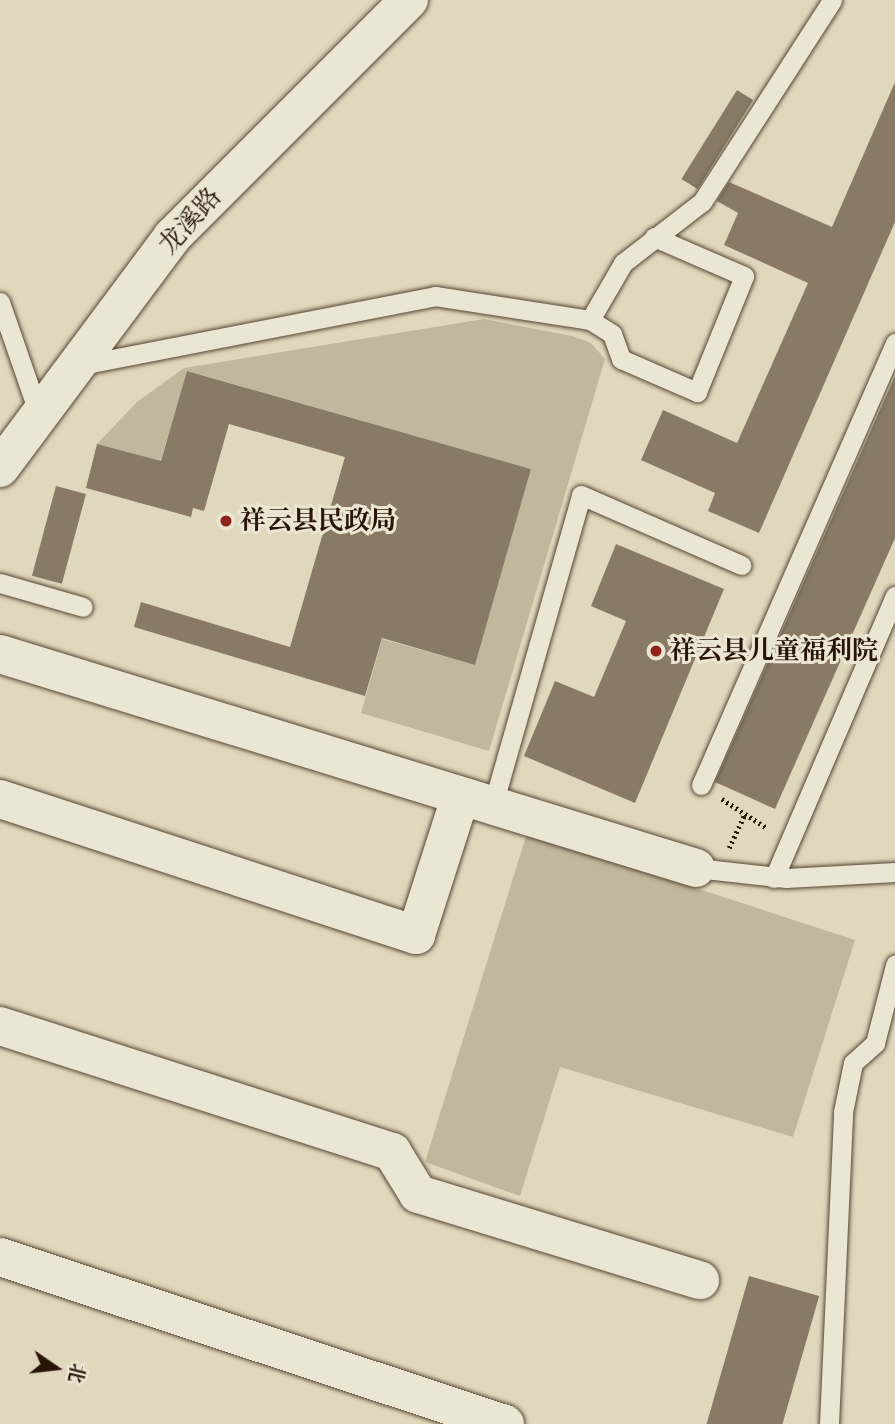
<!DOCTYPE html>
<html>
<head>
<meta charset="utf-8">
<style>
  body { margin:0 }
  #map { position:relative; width:895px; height:1424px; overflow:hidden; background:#e0d8bc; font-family:"EB Garamond","Noto Serif SC",serif }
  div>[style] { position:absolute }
  .green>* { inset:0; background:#c1b79d }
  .building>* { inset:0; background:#887a65; transform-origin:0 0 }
  .path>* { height:4.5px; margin-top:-2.25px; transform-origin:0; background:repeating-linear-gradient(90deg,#281507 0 2px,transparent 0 5.5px) }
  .roads { filter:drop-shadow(0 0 2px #564634) drop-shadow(0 0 2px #564634) }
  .lane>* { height:19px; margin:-9.5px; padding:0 9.5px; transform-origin:9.5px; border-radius:9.5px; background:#ebe6d3 }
  .street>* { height:38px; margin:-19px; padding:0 19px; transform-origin:19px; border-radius:19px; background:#ebe6d3 }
  .secondary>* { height:38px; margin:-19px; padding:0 19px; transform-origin:19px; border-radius:19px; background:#ebe6d3 }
  .dots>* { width:19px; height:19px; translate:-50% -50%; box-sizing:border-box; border:4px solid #ebe6d3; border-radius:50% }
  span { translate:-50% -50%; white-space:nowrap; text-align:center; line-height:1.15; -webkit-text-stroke:6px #ebe6d3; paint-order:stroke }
  .street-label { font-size:26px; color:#281507 }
  .poi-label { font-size:26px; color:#281507; font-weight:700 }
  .left { translate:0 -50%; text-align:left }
  .north { position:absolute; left:21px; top:1333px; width:70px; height:70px; -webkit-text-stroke:5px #ebe6d3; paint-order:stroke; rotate:104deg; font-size:19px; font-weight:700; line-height:28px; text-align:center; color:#281507 }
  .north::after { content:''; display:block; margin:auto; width:24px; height:32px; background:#281507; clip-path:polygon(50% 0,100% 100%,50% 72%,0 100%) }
</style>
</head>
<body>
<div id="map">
  <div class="green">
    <div style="clip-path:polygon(484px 319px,572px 336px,591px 343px,605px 359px,489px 751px,361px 713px,382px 639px,475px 665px,531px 469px,188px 371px,147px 505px,129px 500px,140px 456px,97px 444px,137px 402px,184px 368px)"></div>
    <div style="clip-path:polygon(527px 833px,855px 940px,793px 1137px,560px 1067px,520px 1196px,425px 1162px)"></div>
  </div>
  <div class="building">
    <div style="clip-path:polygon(895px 82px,895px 222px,759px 533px,708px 511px,715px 493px,641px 460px,663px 410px,737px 443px,808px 283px,724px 245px,738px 213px,717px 201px,729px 182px,832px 227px)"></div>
    <div style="left:737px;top:90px;width:19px;height:105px;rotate:32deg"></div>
    <div style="clip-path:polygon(187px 371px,531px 469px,475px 665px,382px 638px,365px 696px,134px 627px,141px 602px,290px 647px,345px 457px,229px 424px,204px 511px,193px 508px,191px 517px,86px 488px,97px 444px,161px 461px)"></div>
    <div style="clip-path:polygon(895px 376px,895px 538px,775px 809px,715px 782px)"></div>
    <div style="left:56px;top:486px;width:31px;height:93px;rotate:15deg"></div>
    <div style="clip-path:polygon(616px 544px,724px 589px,635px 803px,524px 756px,555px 681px,594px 697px,626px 621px,591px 606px)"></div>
    <div style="left:749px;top:1276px;width:73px;height:154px;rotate:16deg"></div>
  </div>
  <div class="path">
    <div style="left:722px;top:799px;width:54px;rotate:32.8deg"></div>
    <div style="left:729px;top:848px;width:38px;rotate:-65deg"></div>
  </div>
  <div class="roads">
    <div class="lane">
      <div style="left:0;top:302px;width:116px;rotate:70.9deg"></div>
      <div style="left:590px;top:320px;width:66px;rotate:-59.9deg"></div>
      <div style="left:623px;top:263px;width:100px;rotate:-37.7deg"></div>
      <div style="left:702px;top:202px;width:240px;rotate:-57.2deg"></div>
      <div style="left:81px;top:365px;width:361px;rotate:-11deg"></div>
      <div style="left:435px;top:296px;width:157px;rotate:8.8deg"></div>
      <div style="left:590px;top:320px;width:26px;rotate:32deg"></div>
      <div style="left:612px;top:334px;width:27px;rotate:70deg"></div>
      <div style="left:621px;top:359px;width:83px;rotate:23.5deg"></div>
      <div style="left:697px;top:392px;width:125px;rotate:-67.9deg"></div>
      <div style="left:744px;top:276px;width:98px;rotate:-156.6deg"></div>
      <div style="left:0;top:583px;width:86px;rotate:16.1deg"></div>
      <div style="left:701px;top:785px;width:483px;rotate:-66.3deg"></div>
      <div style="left:492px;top:808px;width:325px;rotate:-74.1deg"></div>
      <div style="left:581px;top:495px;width:175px;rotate:23.6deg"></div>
      <div style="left:696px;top:868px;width:91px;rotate:6.3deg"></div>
      <div style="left:786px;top:878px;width:109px;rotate:-3.2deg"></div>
      <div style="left:774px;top:878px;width:307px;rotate:-66.8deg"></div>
      <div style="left:829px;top:1424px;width:312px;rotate:-87.4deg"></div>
      <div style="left:843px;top:1112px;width:50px;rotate:-78.5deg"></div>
      <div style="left:853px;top:1063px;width:30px;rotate:-42deg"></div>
      <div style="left:875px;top:1043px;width:81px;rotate:-75.6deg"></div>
    </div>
    <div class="street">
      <div style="left:0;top:654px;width:728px;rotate:17.09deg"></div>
      <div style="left:0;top:799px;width:438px;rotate:18.1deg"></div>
      <div style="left:416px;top:935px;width:144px;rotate:-72.2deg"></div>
      <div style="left:0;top:1026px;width:412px;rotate:17.8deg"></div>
      <div style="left:392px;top:1152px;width:49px;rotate:58.2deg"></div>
      <div style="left:418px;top:1194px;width:295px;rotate:17deg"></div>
      <div style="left:0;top:1257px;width:532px;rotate:18.3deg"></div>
    </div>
    <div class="secondary">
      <div style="left:0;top:468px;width:288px;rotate:-53.3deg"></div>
      <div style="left:172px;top:237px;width:335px;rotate:-45deg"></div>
    </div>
  </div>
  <div class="dots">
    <div style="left:226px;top:521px;background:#8f2418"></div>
    <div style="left:656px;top:651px;background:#8f2418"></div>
  </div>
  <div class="street-label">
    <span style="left:190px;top:221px;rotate:-48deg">龙溪路</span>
  </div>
  <div class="poi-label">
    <span class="left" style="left:240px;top:521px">祥云县民政局</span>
    <span class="left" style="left:670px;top:651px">祥云县儿童福利院</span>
  </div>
  <div class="north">北</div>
</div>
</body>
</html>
